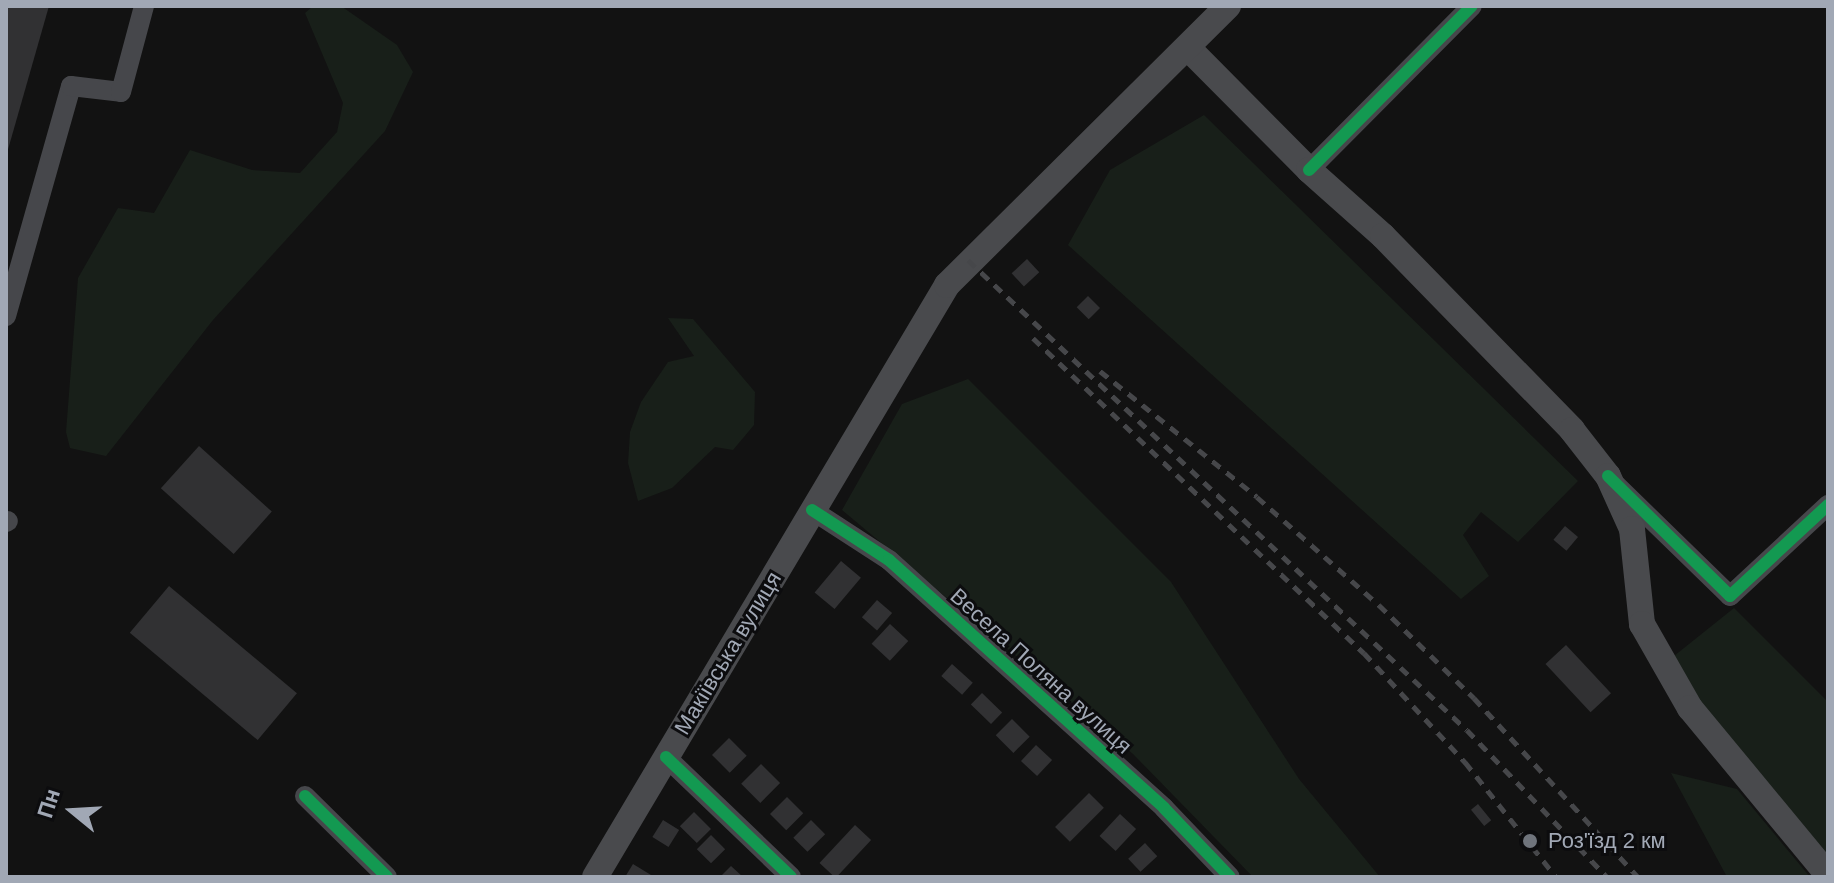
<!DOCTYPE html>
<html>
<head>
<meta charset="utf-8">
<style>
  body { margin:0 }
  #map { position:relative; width:1834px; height:883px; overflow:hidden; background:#121212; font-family:Helvetica,sans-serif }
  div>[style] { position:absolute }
  .green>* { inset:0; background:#181f19 }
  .building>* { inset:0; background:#313133; transform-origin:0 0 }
  .minor>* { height:20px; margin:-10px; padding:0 10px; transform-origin:10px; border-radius:10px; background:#46474b }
  .major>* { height:26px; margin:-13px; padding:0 13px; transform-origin:13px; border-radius:13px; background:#494a4d }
  .rail>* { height:5px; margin-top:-2.5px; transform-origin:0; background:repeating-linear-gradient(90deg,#46474a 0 10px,transparent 0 18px) }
  .cycleway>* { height:12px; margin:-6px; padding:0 6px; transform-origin:6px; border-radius:6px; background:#139951 }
  .dots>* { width:22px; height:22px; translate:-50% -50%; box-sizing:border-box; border:4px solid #0c0c0e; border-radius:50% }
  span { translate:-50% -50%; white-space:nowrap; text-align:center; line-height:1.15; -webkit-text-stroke:6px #0c0c0e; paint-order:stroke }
  .street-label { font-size:22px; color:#a1a8b5 }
  .poi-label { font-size:22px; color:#a1a8b5 }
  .left { translate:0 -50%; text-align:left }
  .frame { position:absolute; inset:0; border:8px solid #a1a8b5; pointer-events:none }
  .north { position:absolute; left:32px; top:771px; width:80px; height:80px; -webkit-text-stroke:6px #0c0c0e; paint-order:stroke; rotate:288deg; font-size:22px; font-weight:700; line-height:32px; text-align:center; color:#a1a8b5 }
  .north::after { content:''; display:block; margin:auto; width:28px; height:36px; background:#a1a8b5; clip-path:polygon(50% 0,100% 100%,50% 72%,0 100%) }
</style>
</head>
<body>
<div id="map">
  <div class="green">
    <div style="clip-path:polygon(313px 6px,341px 6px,397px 45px,413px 72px,385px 131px,213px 320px,106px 456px,70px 448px,66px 432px,78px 278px,118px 208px,154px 213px,190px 150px,252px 170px,300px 173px,337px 132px,343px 103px,305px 13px)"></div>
    <div style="clip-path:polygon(1204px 115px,1578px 481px,1518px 542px,1481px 512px,1463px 535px,1489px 576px,1461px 599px,1068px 245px,1110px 170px)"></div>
    <div style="clip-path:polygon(668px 318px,693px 319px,755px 392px,754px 425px,733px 450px,715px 447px,672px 488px,638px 501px,628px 463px,630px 432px,641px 402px,668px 362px,694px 356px)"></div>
    <div style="clip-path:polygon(968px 379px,1171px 582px,1299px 779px,1380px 877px,1253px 877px,1133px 754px,842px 510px,902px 404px)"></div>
    <div style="clip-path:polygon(1734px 608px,1828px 702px,1828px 861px,1690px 708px,1674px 656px)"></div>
    <div style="clip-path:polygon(1671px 773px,1737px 789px,1810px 877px,1727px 877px)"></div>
  </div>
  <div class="building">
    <div style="clip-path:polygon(6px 6px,49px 6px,7px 153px,6px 153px)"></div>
    <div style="left:1027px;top:259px;width:18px;height:21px;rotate:47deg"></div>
    <div style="left:1088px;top:296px;width:17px;height:16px;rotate:45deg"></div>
    <div style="left:199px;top:446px;width:98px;height:57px;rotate:42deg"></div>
    <div style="left:1565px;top:526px;width:17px;height:18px;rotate:40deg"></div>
    <div style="left:841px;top:561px;width:26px;height:41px;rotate:40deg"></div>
    <div style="left:169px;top:586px;width:167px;height:61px;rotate:40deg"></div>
    <div style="left:877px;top:600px;width:20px;height:23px;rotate:41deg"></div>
    <div style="left:890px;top:624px;width:25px;height:27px;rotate:43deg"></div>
    <div style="left:1566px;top:645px;width:66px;height:28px;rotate:47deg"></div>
    <div style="left:952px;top:664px;width:28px;height:16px;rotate:42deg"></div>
    <div style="left:982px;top:693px;width:28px;height:16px;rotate:44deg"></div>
    <div style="left:1012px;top:719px;width:25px;height:23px;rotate:45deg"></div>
    <div style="left:729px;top:738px;width:25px;height:24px;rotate:45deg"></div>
    <div style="left:1036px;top:745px;width:22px;height:22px;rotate:43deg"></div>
    <div style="left:761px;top:764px;width:27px;height:28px;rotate:45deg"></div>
    <div style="left:1089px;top:793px;width:21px;height:48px;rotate:45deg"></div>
    <div style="left:787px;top:797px;width:23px;height:24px;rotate:45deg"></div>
    <div style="left:1478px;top:804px;width:21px;height:9px;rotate:51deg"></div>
    <div style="left:694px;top:812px;width:24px;height:20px;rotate:45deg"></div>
    <div style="left:1120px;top:814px;width:22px;height:30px;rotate:43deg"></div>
    <div style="left:663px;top:820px;width:19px;height:20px;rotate:32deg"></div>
    <div style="left:811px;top:820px;width:20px;height:25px;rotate:45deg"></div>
    <div style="left:855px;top:825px;width:22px;height:52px;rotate:43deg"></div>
    <div style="left:711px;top:835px;width:20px;height:20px;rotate:45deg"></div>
    <div style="left:1145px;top:843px;width:18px;height:23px;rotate:47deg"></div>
    <div style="clip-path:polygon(633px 864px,651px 875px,649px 877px,625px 877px)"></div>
    <div style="clip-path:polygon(731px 866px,743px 877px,720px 877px)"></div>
  </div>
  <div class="minor">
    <div style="left:1309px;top:170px;width:231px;rotate:-45.2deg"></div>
    <div style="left:6px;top:316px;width:239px;rotate:-74.2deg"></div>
    <div style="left:71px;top:86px;width:50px;rotate:6.8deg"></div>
    <div style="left:121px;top:92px;width:89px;rotate:-75deg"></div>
    <div style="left:1616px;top:485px;width:159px;rotate:44.2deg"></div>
    <div style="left:1730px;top:596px;width:134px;rotate:-42.9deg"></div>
    <div style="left:812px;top:510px;width:92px;rotate:33deg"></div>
    <div style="left:889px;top:560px;width:370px;rotate:42deg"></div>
    <div style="left:1164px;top:808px;width:95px;rotate:46.3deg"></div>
    <div style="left:6px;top:522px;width:2px;rotate:-27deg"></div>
    <div style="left:666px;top:757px;width:173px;rotate:43.8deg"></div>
    <div style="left:305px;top:796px;width:115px;rotate:44.6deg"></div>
  </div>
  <div class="major">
    <div style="left:1188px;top:48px;width:172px;rotate:45.2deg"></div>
    <div style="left:1309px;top:170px;width:99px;rotate:41.7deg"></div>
    <div style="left:1383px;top:236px;width:271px;rotate:45.7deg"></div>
    <div style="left:1572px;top:430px;width:58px;rotate:52deg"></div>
    <div style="left:1608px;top:476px;width:58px;rotate:65.6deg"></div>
    <div style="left:1632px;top:529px;width:96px;rotate:84deg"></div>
    <div style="left:1642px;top:624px;width:97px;rotate:60.3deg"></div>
    <div style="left:1690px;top:708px;width:217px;rotate:50.4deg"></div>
    <div style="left:595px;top:877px;width:689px;rotate:-59.26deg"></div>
    <div style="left:947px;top:285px;width:396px;rotate:-44.8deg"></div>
  </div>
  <div class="rail">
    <div style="left:968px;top:260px;width:685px;rotate:43.29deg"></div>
    <div style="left:1467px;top:730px;width:203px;rotate:46.4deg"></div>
    <div style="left:1033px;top:338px;width:457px;rotate:43.6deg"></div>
    <div style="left:1364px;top:653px;width:149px;rotate:47.2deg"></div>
    <div style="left:1465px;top:762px;width:147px;rotate:51.6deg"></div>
    <div style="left:1100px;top:371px;width:201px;rotate:38.7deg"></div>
    <div style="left:1257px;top:497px;width:163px;rotate:41.5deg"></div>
    <div style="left:1379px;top:605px;width:133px;rotate:44.4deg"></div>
    <div style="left:1474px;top:698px;width:243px;rotate:47.5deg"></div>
  </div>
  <div class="cycleway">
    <div style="left:1309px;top:170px;width:231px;rotate:-45.2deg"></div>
    <div style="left:1608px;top:476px;width:171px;rotate:44.5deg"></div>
    <div style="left:1730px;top:596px;width:134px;rotate:-42.9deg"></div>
    <div style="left:812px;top:510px;width:92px;rotate:33deg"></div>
    <div style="left:889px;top:560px;width:370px;rotate:42deg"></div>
    <div style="left:1164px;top:808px;width:95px;rotate:46.3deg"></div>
    <div style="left:666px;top:757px;width:173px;rotate:43.8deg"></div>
    <div style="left:305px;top:796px;width:115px;rotate:44.6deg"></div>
  </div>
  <div class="dots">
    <div style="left:1530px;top:841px;background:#6f747c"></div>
  </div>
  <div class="street-label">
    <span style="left:728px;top:653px;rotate:-59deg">Макіївська вулиця</span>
    <span style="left:1041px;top:671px;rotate:42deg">Весела Поляна вулиця</span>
  </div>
  <div class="poi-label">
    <span class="left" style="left:1548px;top:841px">Роз'їзд 2 км</span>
  </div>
  <div class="frame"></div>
  <div class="north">Пн</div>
</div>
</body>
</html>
